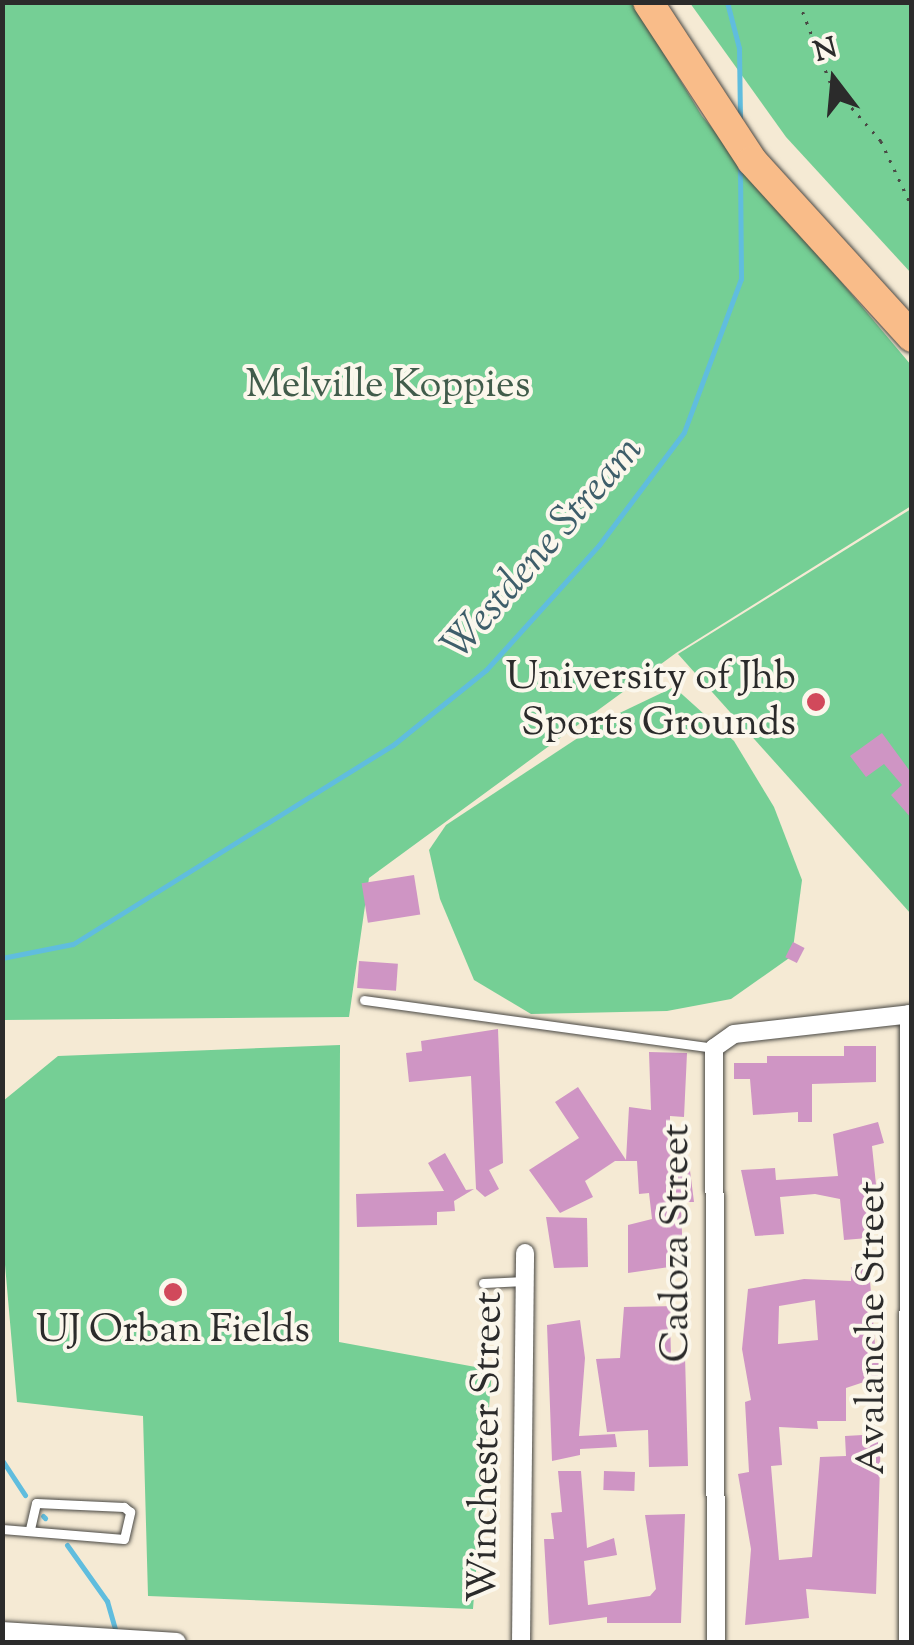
<!DOCTYPE html>
<html>
<head>
<meta charset="utf-8">
<style>
  body { margin:0 }
  #map { position:relative; width:914px; height:1645px; overflow:hidden; background:#f5ead4; font-family:"Sorts Mill Goudy",serif }
  div>[style] { position:absolute }
  .green>* { inset:0; background:#75cf95 }
  .stream>* { height:5px; margin:-2.5px; padding:0 2.5px; transform-origin:2.5px; border-radius:2.5px; background:#60bdde }
  .building>* { inset:0; background:#cf95c4; transform-origin:0 0 }
  .path>* { height:2.5px; margin-top:-1.25px; transform-origin:0; background:repeating-linear-gradient(90deg,#494844 0 2.5px,transparent 0 10.5px) }
  .roads { filter:drop-shadow(0 0 2px #494844) drop-shadow(0 0 2px #494844) }
  .service>* { height:9px; margin:-4.5px; padding:0 4.5px; transform-origin:4.5px; border-radius:4.5px; background:#fff }
  .minor>* { height:18px; margin:-9px; padding:0 9px; transform-origin:9px; border-radius:9px; background:#fff }
  .primary>* { height:30px; margin:-15px; padding:0 15px; transform-origin:15px; border-radius:15px; background:#f9bc89 }
  .dots>* { width:28px; height:28px; translate:-50% -50%; box-sizing:border-box; border:5px solid #fbf7ec; border-radius:50% }
  span { translate:-50% -50%; white-space:nowrap; text-align:center; line-height:1.15; -webkit-text-stroke:8px #fbf7ec; paint-order:stroke }
  .park-label { font-size:40px; color:#415c4b }
  .poi-label { font-size:40px; color:#2b2b2b }
  .right { translate:-100% -50%; text-align:right }
  .street-label { font-size:40px; color:#2b2b2b }
  .water-label { font-size:42px; color:#3e5e6a; font-style:italic }
  .frame { position:absolute; inset:0; border:5px solid #2b2b2b; pointer-events:none }
  .north { position:absolute; left:784px; top:30px; width:100px; height:100px; -webkit-text-stroke:8px #fbf7ec; paint-order:stroke; rotate:344deg; font-size:28px; font-weight:700; line-height:40px; text-align:center; color:#2b2b2b }
  .north::after { content:''; display:block; margin:auto; width:35px; height:45px; background:#2b2b2b; clip-path:polygon(50% 0,100% 100%,50% 72%,0 100%) }
</style>
</head>
<body>
<div id="map">
  <div class="green">
    <div style="clip-path:polygon(2px 3px,633px 3px,702px 116px,911px 365px,911px 506px,676px 653px,369px 878px,349px 1017px,3px 1020px)"></div>
    <div style="clip-path:polygon(690px 3px,911px 3px,911px 273px,786px 137px)"></div>
    <div style="clip-path:polygon(911px 509px,911px 914px,678px 654px)"></div>
    <div style="clip-path:polygon(674px 687px,734px 741px,774px 807px,802px 880px,792px 956px,731px 999px,667px 1011px,531px 1014px,474px 980px,440px 899px,429px 850px,446px 825px,605px 720px)"></div>
    <div style="clip-path:polygon(340px 1045px,339px 1342px,492px 1370px,473px 1609px,148px 1596px,143px 1416px,17px 1402px,3px 1242px,3px 1101px,58px 1056px)"></div>
  </div>
  <div class="stream">
    <div style="left:727px;top:2px;width:48px;rotate:75.4deg"></div>
    <div style="left:739px;top:48px;width:72px;rotate:89.2deg"></div>
    <div style="left:2px;top:958px;width:72px;rotate:-11.2deg"></div>
    <div style="left:73px;top:944px;width:377px;rotate:-31.9deg"></div>
    <div style="left:393px;top:745px;width:119px;rotate:-38.9deg"></div>
    <div style="left:486px;top:670px;width:169px;rotate:-47.9deg"></div>
    <div style="left:599px;top:545px;width:141px;rotate:-53deg"></div>
    <div style="left:684px;top:432px;width:163px;rotate:-69.6deg"></div>
    <div style="left:741px;top:279px;width:112px;rotate:-90.5deg"></div>
    <div style="left:2px;top:1460px;width:42px;rotate:56.7deg"></div>
    <div style="left:43px;top:1516px;width:3px;rotate:45deg"></div>
    <div style="left:67px;top:1545px;width:69px;rotate:54.5deg"></div>
    <div style="left:107px;top:1601px;width:35px;rotate:74deg"></div>
  </div>
  <div class="building">
    <div style="clip-path:polygon(882px 733px,912px 774px,912px 819px,891px 795px,902px 785px,884px 764px,866px 777px,850px 756px)"></div>
    <div style="left:414px;top:875px;width:40px;height:53px;rotate:81deg"></div>
    <div style="left:793px;top:942px;width:13px;height:17px;rotate:27deg"></div>
    <div style="left:359px;top:961px;width:39px;height:27px;rotate:4deg"></div>
    <div style="clip-path:polygon(498px 1029px,503px 1163px,489px 1170px,499px 1189px,485px 1197px,476px 1189px,471px 1076px,409px 1082px,406px 1053px,422px 1051px,421px 1041px)"></div>
    <div style="clip-path:polygon(844px 1046px,876px 1046px,876px 1082px,812px 1084px,812px 1122px,798px 1122px,798px 1112px,753px 1115px,750px 1079px,734px 1079px,734px 1063px,767px 1063px,767px 1056px,844px 1056px)"></div>
    <div style="clip-path:polygon(649px 1052px,687px 1053px,684px 1117px,670px 1116px,670px 1152px,687px 1147px,694px 1202px,681px 1202px,683px 1265px,628px 1273px,628px 1225px,652px 1219px,649px 1193px,639px 1194px,637px 1161px,615px 1161px,585px 1181px,593px 1197px,560px 1213px,529px 1170px,579px 1138px,555px 1102px,578px 1087px,626px 1160px,629px 1107px,651px 1110px)"></div>
    <div style="clip-path:polygon(878px 1122px,884px 1143px,872px 1146px,877px 1194px,868px 1238px,844px 1240px,840px 1199px,815px 1194px,780px 1197px,784px 1234px,755px 1236px,741px 1170px,775px 1168px,776px 1180px,838px 1176px,833px 1134px)"></div>
    <div style="clip-path:polygon(445px 1153px,466px 1190px,474px 1189px,454px 1201px,455px 1211px,437px 1212px,437px 1225px,357px 1227px,356px 1194px,444px 1191px,428px 1163px)"></div>
    <div style="clip-path:polygon(546px 1217px,587px 1218px,588px 1267px,554px 1268px)"></div>
    <div style="clip-path:polygon(evenodd,851px 1267px,869px 1268px,876px 1357px,883px 1356px,885px 1375px,846px 1388px,846px 1421px,817px 1421px,818px 1429px,779px 1427px,782px 1465px,771px 1466px,779px 1560px,812px 1557px,820px 1457px,846px 1456px,845px 1436px,881px 1434px,876px 1594px,806px 1589px,809px 1618px,745px 1625px,751px 1549px,738px 1474px,749px 1472px,745px 1402px,751px 1400px,742px 1349px,748px 1289px,804px 1279px,851px 1281px,851px 1267px,815px 1300px,818px 1340px,778px 1344px,779px 1306px,815px 1300px)"></div>
    <div style="clip-path:polygon(678px 1306px,679px 1319px,670px 1319px,671px 1356px,685px 1356px,688px 1466px,649px 1467px,648px 1430px,607px 1432px,596px 1359px,620px 1358px,624px 1307px)"></div>
    <div style="clip-path:polygon(580px 1320px,585px 1358px,579px 1436px,615px 1434px,617px 1447px,580px 1449px,580px 1455px,552px 1461px,547px 1325px)"></div>
    <div style="clip-path:polygon(558px 1471px,581px 1471px,587px 1548px,614px 1538px,617px 1555px,584px 1561px,588px 1605px,650px 1596px,656px 1589px,645px 1515px,685px 1514px,681px 1623px,607px 1623px,607px 1617px,549px 1625px,544px 1539px,554px 1539px,551px 1513px,562px 1512px)"></div>
    <div style="left:604px;top:1471px;width:31px;height:19px;rotate:2deg"></div>
  </div>
  <div class="path">
    <div style="left:799px;top:2px;width:88px;rotate:68.7deg"></div>
    <div style="left:831px;top:84px;width:76px;rotate:48.7deg"></div>
    <div style="left:881px;top:141px;width:73px;rotate:64.8deg"></div>
  </div>
  <div class="roads">
    <div class="service">
      <div style="left:364px;top:1000px;width:353px;rotate:7.8deg"></div>
      <div style="left:483px;top:1283px;width:42px;rotate:-2.7deg"></div>
      <div style="left:2px;top:1529px;width:122px;rotate:4.7deg"></div>
      <div style="left:124px;top:1539px;width:28px;rotate:-77deg"></div>
      <div style="left:130px;top:1512px;width:8px;rotate:-140deg"></div>
      <div style="left:124px;top:1507px;width:88px;rotate:-177.4deg"></div>
      <div style="left:36px;top:1503px;width:27px;rotate:103deg"></div>
    </div>
    <div class="minor">
      <div style="left:2px;top:1631px;width:175px;rotate:3.6deg"></div>
      <div style="left:521px;top:1642px;width:389px;rotate:-89.4deg"></div>
      <div style="left:716px;top:1642px;width:594px;rotate:-90.19deg"></div>
      <div style="left:714px;top:1048px;width:24px;rotate:-35deg"></div>
      <div style="left:734px;top:1034px;width:179px;rotate:-6.4deg"></div>
      <div style="left:908px;top:1642px;width:628px;rotate:-89.91deg"></div>
    </div>
    <div class="primary">
      <div style="left:648px;top:2px;width:190px;rotate:56.8deg"></div>
      <div style="left:752px;top:161px;width:238px;rotate:47.7deg"></div>
    </div>
  </div>
  <div class="dots">
    <div style="left:816px;top:702px;background:#d1495b"></div>
    <div style="left:173px;top:1292px;background:#d1495b"></div>
  </div>
  <div class="park-label">
    <span style="left:388px;top:387px">Melville Koppies</span>
  </div>
  <div class="poi-label">
    <span class="right" style="left:796px;top:702px">University of Jhb<br>Sports Grounds</span>
    <span style="left:173px;top:1332px">UJ Orban Fields</span>
  </div>
  <div class="street-label">
    <span style="left:678px;top:1243px;rotate:-90deg">Cadoza Street</span>
    <span style="left:874px;top:1328px;rotate:-90deg">Avalanche Street</span>
    <span style="left:488px;top:1447px;rotate:-89deg">Winchester Street</span>
  </div>
  <div class="water-label">
    <span style="left:544px;top:549px;rotate:-49deg">Westdene Stream</span>
  </div>
  <div class="frame"></div>
  <div class="north">N</div>
</div>
</body>
</html>
